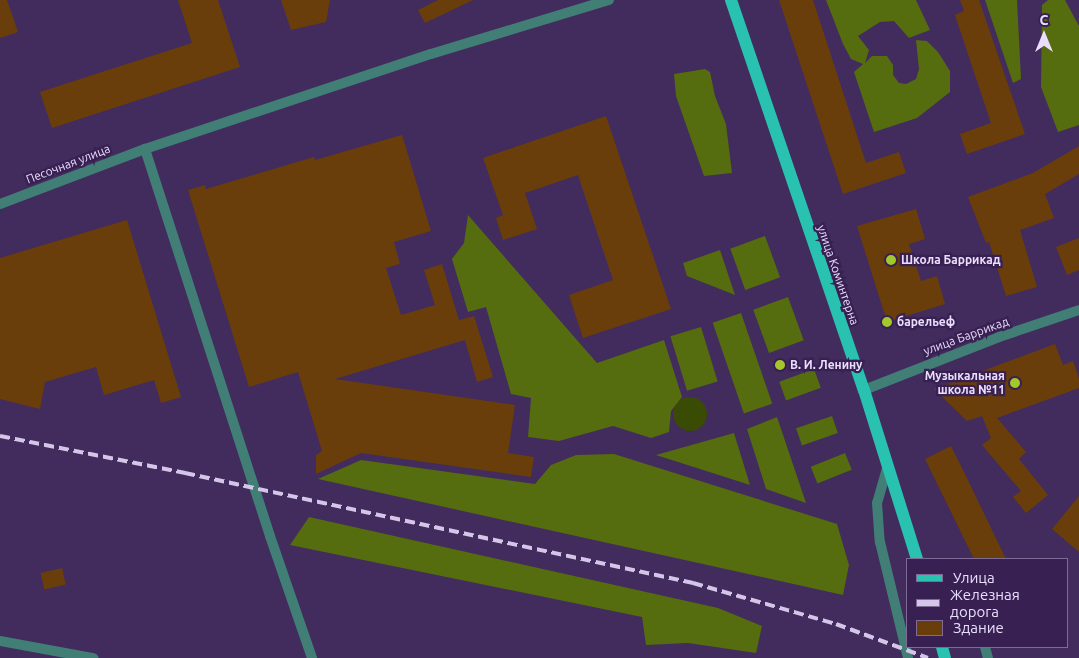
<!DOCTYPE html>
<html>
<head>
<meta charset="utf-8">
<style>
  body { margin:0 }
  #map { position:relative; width:1079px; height:658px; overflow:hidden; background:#422b5d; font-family:Ubuntu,sans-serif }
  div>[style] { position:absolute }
  .green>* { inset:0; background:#3a4b03 }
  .round { border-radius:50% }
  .forest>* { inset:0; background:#556c0f; transform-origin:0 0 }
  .building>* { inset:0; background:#6a3e0a; transform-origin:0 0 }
  .minor>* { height:10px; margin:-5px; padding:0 5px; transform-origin:5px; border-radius:5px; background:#417e75 }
  .tertiary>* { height:10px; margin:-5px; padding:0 5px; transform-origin:5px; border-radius:5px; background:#417e75 }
  .primary>* { height:12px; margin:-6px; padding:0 6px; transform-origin:6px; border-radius:6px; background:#29c2b1 }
  .rail>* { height:4px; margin-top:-2px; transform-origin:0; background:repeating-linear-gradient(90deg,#d4c6e8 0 10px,transparent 0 15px) }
  .dots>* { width:14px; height:14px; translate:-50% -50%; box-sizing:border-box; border:2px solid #382052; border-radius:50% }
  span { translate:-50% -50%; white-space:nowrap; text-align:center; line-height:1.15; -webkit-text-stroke:4.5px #382052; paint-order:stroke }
  .street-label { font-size:12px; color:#eadefd }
  .poi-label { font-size:12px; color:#eadefd; font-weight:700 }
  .left { translate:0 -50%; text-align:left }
  .right { translate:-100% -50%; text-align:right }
  .legend { position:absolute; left:906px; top:558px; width:162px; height:90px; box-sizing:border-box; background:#382052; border:1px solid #7f6c96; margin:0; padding:6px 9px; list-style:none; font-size:15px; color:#eadefd }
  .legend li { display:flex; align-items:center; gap:10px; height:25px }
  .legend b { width:25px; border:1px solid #7f6c96 }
  .north { position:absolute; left:1019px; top:10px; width:50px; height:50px; -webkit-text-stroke:4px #382052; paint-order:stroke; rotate:0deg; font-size:14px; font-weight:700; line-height:20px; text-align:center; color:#eadefd }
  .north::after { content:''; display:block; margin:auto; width:18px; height:22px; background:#eadefd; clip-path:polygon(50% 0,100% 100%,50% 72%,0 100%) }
</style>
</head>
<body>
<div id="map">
  <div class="green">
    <div class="round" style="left:673px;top:397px;width:34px;height:34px"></div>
  </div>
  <div class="forest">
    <div style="clip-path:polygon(826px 0,916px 0,930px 30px,909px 38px,894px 21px,880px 22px,858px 36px,869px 50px,865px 63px,872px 56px,887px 56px,893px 65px,893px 75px,899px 83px,906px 84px,916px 79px,919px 69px,916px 40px,927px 41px,938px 52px,950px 71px,950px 92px,917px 118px,874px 132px,854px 72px,863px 64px,851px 59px,843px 44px)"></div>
    <div style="clip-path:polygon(985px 0,1017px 0,1021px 79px,1013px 83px)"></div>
    <div style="clip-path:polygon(1048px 0,1065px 0,1079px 26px,1079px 125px,1058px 132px,1041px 87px,1042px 5px)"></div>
    <div style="clip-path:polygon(705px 69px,710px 72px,715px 96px,726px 124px,732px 173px,704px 176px,676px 96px,674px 74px)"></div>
    <div style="clip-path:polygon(468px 215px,597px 363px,664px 340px,682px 397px,671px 411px,669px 432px,651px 438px,613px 426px,559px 441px,528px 437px,531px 398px,511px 394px,486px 307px,468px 312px,452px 259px,464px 243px)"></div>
    <div style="left:765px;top:236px;width:44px;height:37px;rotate:70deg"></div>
    <div style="clip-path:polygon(720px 250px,735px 295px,687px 276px,683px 263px)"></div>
    <div style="left:788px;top:297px;width:46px;height:37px;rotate:70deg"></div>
    <div style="left:741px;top:313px;width:96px;height:30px;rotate:71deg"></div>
    <div style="left:701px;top:327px;width:57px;height:32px;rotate:73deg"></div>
    <div style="left:814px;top:369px;width:20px;height:37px;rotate:70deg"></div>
    <div style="left:832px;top:416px;width:18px;height:38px;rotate:71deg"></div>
    <div style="clip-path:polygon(777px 417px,806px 503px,766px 489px,747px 429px)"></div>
    <div style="clip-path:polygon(734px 433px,750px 485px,656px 455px)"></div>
    <div style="left:845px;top:453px;width:18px;height:37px;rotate:68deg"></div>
    <div style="clip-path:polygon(614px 454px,837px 524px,849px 565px,843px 595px,318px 479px,361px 460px,535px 484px,551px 465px,576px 455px)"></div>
    <div style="clip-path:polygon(309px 517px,718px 608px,762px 626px,756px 653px,688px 643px,646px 645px,642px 617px,290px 545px)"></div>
  </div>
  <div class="building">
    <div style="clip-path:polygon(0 0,7px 0,18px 32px,0 38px)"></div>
    <div style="clip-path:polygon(178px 0,218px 0,240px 67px,52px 128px,40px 92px,192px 43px)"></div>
    <div style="clip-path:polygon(281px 0,330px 0,326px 22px,291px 30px)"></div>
    <div style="clip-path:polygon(438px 0,473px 0,425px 23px,418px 10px)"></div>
    <div style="clip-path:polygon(779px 0,813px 0,866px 163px,899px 152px,906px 173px,843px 194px)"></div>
    <div style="clip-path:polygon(960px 0,979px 0,1025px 134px,967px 154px,960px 134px,991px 123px,955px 15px,964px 11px)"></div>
    <div style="clip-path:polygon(606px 116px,671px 309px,583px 338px,569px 295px,613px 280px,578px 175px,525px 193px,537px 229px,503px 240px,496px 218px,503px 215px,483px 158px)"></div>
    <div style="clip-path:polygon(402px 135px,431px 231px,394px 242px,400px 264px,386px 268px,401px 315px,435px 305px,424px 270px,442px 264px,459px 320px,474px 316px,493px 377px,477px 382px,465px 340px,335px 379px,515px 405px,508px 453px,534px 457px,531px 477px,361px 453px,316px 474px,316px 455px,322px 451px,298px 372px,249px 387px,188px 190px,205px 185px,206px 189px,314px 157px,315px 160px)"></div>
    <div style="clip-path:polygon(1079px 146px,1079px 174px,1045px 194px,1054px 218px,1020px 230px,1037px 287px,1006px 296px,989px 242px,986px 243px,968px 197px,1033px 173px)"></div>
    <div style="clip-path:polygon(916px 209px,925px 239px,909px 244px,921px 281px,937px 276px,945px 304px,887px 322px,857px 226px)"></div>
    <div style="clip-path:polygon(127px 220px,181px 397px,161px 403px,154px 380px,104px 395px,96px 367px,45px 382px,40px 409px,0 399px,0 258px)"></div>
    <div style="clip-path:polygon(1079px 238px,1079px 270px,1067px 275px,1056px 247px)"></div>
    <div style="clip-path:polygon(1055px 344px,1063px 365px,1073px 361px,1079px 378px,1079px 388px,997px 418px,1026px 452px,1019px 459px,1048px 495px,1026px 513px,1013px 497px,1021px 491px,982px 445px,991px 438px,982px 416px,967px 421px,934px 389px)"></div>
    <div style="clip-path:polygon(951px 446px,964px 472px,1006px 559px,974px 559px,925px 459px)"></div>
    <div style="clip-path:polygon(1079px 496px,1079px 552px,1052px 529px)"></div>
    <div style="left:62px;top:568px;width:17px;height:22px;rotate:77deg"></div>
  </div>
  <div class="minor">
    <div style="left:0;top:204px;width:155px;rotate:-20.8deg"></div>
    <div style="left:864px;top:390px;width:145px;rotate:-21.4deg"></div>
    <div style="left:999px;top:337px;width:84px;rotate:-18.6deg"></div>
    <div style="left:312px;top:658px;width:129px;rotate:-109deg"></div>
    <div style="left:270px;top:536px;width:407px;rotate:-107.9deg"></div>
    <div style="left:145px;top:149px;width:301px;rotate:-18.4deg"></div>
    <div style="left:431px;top:54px;width:186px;rotate:-16.9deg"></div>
  </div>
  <div class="tertiary">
    <div style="left:888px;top:465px;width:40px;rotate:106deg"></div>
    <div style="left:877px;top:503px;width:39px;rotate:86deg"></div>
    <div style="left:880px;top:542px;width:119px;rotate:76.4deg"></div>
    <div style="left:0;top:641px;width:95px;rotate:10.4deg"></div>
    <div style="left:985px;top:647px;width:11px;rotate:75deg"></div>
  </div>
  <div class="primary">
    <div style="left:731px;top:0;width:412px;rotate:71.2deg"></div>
    <div style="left:864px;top:390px;width:177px;rotate:72.6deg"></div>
    <div style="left:942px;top:647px;width:11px;rotate:75deg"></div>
  </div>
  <div class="rail">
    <div style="left:0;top:436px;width:189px;rotate:11.3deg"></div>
    <div style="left:185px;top:473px;width:520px;rotate:12.22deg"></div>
    <div style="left:693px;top:583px;width:149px;rotate:16deg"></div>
    <div style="left:836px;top:624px;width:98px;rotate:20.3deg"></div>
  </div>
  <div class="dots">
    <div style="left:891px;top:260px;background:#a2c929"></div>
    <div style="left:887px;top:322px;background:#a2c929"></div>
    <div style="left:780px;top:365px;background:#a2c929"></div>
    <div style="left:1015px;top:383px;background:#a2c929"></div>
  </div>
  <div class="street-label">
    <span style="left:68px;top:164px;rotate:-21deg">Песочная улица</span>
    <span style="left:838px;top:275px;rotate:71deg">улица Коминтерна</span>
    <span style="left:966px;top:336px;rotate:-20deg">улица Баррикад</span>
  </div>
  <div class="poi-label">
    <span class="left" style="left:901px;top:260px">Школа Баррикад</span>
    <span class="left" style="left:897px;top:322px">барельеф</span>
    <span class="left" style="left:790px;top:365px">В. И. Ленину</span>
    <span class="right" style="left:1005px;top:383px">Музыкальная<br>школа №11</span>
  </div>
  <ul class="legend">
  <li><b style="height:6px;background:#29c2b1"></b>Улица</li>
  <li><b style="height:6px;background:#d4c6e8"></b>Железная дорога</li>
  <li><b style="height:14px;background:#6a3e0a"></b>Здание</li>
  </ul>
  <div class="north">С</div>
</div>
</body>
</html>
